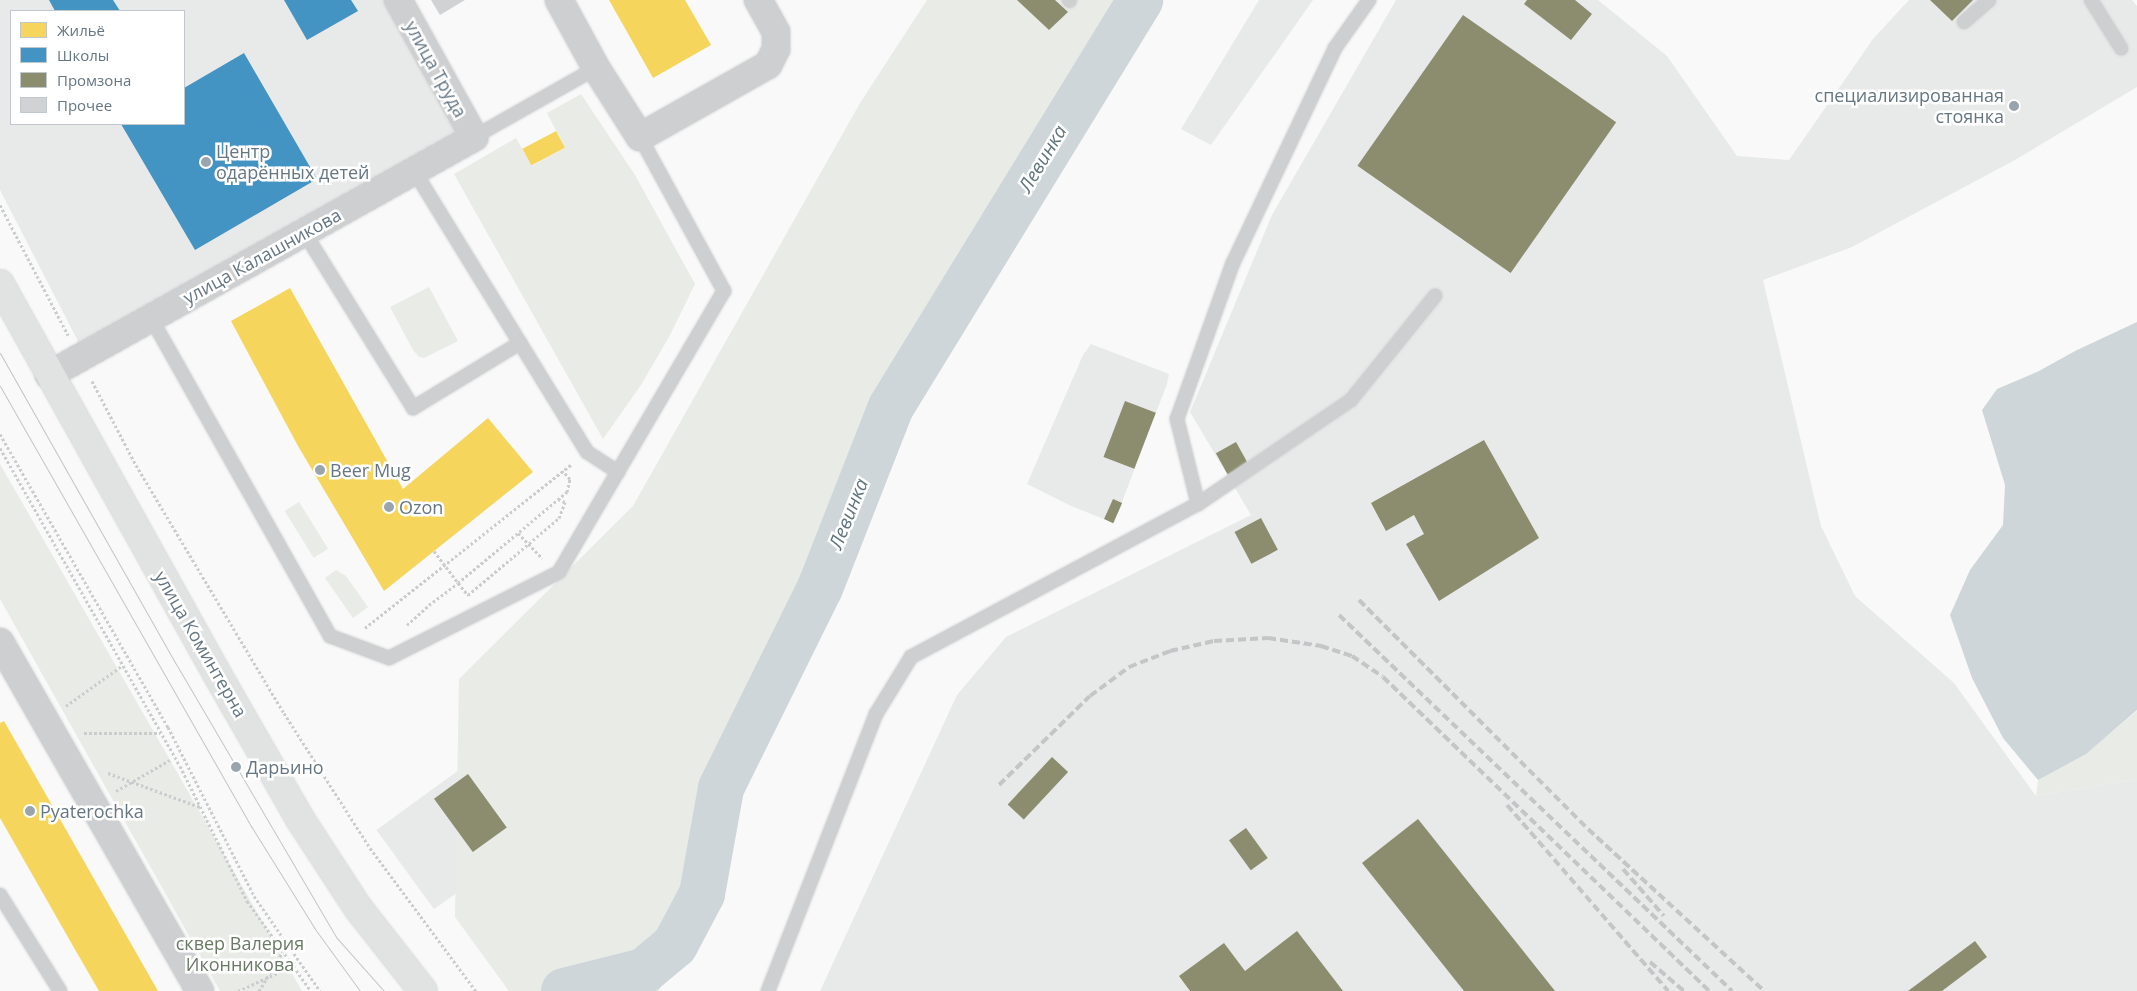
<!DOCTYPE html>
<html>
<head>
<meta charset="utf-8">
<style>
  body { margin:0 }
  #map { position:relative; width:2137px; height:991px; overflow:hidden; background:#f9f9f9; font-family:"Open Sans",sans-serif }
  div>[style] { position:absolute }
  .built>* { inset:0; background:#e8e9e9; transform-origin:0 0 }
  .green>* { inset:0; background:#e8ebe6; transform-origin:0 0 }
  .water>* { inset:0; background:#ced6d9 }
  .homes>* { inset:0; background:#f6d55c; transform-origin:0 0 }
  .schools>* { inset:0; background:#4393c3 }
  .industry>* { inset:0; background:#8c8c6e; transform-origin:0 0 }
  .river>* { height:46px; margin:-23px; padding:0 23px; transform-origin:23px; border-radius:23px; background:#ced6d9 }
  .building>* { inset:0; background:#d0d2d3 }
  .path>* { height:3px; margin-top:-1.5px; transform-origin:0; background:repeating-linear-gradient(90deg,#cbcccd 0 2.5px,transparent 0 5px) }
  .roads { filter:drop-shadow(0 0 1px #d5d6d7) drop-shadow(0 0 1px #d5d6d7) }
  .service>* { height:14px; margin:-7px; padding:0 7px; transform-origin:7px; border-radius:7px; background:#cecfd0 }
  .minor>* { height:28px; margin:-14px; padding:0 14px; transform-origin:14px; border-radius:14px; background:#cecfd0 }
  .primary>* { height:28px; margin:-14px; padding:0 14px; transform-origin:14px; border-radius:14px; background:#e1e2e2 }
  .tram>* { height:1px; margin:-0.5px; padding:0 0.5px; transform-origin:0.5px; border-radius:0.5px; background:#c3c5c6 }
  .rail>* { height:4px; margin-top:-2px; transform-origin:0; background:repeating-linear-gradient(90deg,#c3c5c6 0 8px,transparent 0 12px) }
  .dots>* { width:14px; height:14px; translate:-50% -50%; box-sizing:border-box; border:2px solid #fff; border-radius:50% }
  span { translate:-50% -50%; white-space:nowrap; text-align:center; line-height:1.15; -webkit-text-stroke:5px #fff; paint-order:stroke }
  .street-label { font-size:18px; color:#657683 }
  .poi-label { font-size:18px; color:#657683 }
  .right { translate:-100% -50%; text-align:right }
  .left { translate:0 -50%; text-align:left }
  .park-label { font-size:18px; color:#687a64 }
  .water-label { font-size:19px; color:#60757c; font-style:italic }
  .legend { position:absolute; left:10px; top:10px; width:175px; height:115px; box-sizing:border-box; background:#fff; border:1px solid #c1c8cd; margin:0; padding:6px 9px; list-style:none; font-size:15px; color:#657683 }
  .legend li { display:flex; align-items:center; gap:10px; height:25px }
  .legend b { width:25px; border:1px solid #c1c8cd }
</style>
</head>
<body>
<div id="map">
  <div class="built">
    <div style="clip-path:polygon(evenodd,0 0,387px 0,463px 133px,81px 347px,0 190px,0 0,11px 11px,184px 11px,184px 124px,11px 124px,11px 11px)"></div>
    <div style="clip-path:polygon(1259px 0,1313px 0,1211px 145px,1181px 129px)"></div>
    <div style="clip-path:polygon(1396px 0,1598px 0,1667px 56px,1737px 156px,1789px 160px,1873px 39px,1909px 0,2132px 0,2137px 6px,2137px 87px,2015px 160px,1852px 247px,1763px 280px,1821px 526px,1855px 596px,1954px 683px,2036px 796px,2137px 779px,2137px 991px,820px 991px,957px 695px,1006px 637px,1251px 515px,1190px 412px,1272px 215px)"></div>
    <div style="clip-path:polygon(1091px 344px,1169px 374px,1167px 384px,1114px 523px,1071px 506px,1027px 484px,1083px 355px)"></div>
    <div style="left:463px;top:767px;width:98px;height:107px;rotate:54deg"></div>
  </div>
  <div class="green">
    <div style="clip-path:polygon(927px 0,1128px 0,842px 533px,675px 945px,659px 991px,509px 991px,455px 917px,459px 679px,633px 506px,860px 103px)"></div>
    <div style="clip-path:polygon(581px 94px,635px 175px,695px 284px,669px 337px,641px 385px,603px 439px,454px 174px,516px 138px,532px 166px,565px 148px,547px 113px)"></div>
    <div style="clip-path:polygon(429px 287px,458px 341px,424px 358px,419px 357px,413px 350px,390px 307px)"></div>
    <div style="clip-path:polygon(0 464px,170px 760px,302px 991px,220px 991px,0 599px)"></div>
    <div style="left:299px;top:502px;width:55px;height:17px;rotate:58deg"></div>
    <div style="clip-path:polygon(336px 570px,346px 576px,368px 607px,353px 618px,325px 578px)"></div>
    <div style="clip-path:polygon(2137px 711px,2137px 779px,2036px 796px,2038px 780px,2108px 735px)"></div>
  </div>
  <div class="water">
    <div style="clip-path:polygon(2137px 322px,2137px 710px,2086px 754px,2038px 780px,2003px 738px,1972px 678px,1950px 615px,1970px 570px,2003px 525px,2005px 485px,1982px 410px,1997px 389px,2039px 371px,2075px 351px)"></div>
  </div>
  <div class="homes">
    <div style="clip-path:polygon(609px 0,685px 0,711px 45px,653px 78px)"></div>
    <div style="left:556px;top:131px;width:19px;height:38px;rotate:62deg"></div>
    <div style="clip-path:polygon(290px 288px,403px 489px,488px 418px,533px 472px,384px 591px,298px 446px,231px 321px)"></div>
    <div style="clip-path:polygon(4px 721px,158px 991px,99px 991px,73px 946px,0 818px,0 723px)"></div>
  </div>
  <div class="schools">
    <div style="clip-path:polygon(49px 0,113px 0,120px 11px,55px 11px)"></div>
    <div style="clip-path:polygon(284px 0,351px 0,358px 11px,307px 40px)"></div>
    <div style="clip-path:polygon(244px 53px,317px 179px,195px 250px,121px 124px,184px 124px,184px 88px)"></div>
  </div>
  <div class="industry">
    <div style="clip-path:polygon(1017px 0,1055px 0,1068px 12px,1049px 30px)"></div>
    <div style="clip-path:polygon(1527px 0,1575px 0,1592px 14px,1571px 40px,1524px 4px)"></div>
    <div style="clip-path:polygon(1930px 0,1973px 0,1952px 21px)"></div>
    <div style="left:1463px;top:15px;width:187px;height:184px;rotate:35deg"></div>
    <div style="left:1125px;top:401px;width:33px;height:60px;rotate:21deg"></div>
    <div style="clip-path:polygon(1484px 440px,1539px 538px,1439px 601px,1406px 544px,1424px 534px,1414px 515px,1386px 531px,1371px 503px)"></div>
    <div style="left:1236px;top:442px;width:25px;height:23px;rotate:61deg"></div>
    <div style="left:1113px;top:499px;width:10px;height:22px;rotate:24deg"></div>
    <div style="left:1261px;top:518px;width:36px;height:30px;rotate:62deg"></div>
    <div style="left:1052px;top:757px;width:22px;height:65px;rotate:43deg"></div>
    <div style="left:468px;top:774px;width:66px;height:42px;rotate:54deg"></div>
    <div style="clip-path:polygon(1418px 819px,1555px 991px,1464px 991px,1362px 863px)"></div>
    <div style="left:1246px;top:828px;width:37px;height:21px;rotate:54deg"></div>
    <div style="clip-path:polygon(1297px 931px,1343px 991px,1190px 991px,1179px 976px,1224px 943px,1245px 971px)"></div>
    <div style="clip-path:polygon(1975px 941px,1987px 957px,1942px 991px,1908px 991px)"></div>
  </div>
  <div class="river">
    <div style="left:564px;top:991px;width:82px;rotate:-14deg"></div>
    <div style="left:644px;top:971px;width:40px;rotate:-40deg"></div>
    <div style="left:675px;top:945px;width:58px;rotate:-62.1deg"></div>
    <div style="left:702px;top:894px;width:108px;rotate:-79.8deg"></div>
    <div style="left:721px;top:788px;width:223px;rotate:-63.7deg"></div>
    <div style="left:820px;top:588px;width:194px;rotate:-68.6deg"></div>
    <div style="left:891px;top:407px;width:477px;rotate:-58.5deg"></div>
  </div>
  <div class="building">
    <div style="clip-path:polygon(431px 0,465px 0,440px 15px)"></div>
  </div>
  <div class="path">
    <div style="left:0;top:205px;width:147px;rotate:62.4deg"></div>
    <div style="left:92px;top:381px;width:95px;rotate:62.4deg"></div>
    <div style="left:136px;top:465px;width:289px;rotate:59.2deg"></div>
    <div style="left:284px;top:713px;width:160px;rotate:57.5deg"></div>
    <div style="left:370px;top:848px;width:178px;rotate:53.5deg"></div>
    <div style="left:0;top:434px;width:338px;rotate:60.2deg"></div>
    <div style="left:168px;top:727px;width:190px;rotate:63deg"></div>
    <div style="left:254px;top:896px;width:116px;rotate:55.2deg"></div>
    <div style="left:0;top:448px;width:365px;rotate:60.5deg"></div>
    <div style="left:180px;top:766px;width:151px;rotate:63.6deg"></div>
    <div style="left:247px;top:901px;width:110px;rotate:54.6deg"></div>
    <div style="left:518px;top:533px;width:35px;rotate:46deg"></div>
    <div style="left:434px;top:551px;width:40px;rotate:53deg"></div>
    <div style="left:458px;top:583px;width:142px;rotate:-39.9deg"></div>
    <div style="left:567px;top:492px;width:13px;rotate:-77deg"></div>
    <div style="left:570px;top:479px;width:11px;rotate:-131deg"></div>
    <div style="left:407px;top:625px;width:30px;rotate:-42deg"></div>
    <div style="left:429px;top:605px;width:36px;rotate:-37deg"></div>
    <div style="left:458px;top:583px;width:16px;rotate:50deg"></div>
    <div style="left:468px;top:595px;width:119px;rotate:-40.2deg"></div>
    <div style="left:559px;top:518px;width:17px;rotate:-69deg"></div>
    <div style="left:565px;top:502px;width:8px;rotate:-157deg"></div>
    <div style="left:365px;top:628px;width:264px;rotate:-38.4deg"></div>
    <div style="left:66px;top:706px;width:70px;rotate:-35.7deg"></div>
    <div style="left:84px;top:733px;width:76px"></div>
    <div style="left:108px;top:773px;width:98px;rotate:20.3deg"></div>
    <div style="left:116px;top:791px;width:62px;rotate:-29.9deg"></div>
    <div style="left:238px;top:991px;width:60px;rotate:-24.4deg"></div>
    <div style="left:259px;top:991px;width:47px;rotate:-59deg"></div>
  </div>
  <div class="roads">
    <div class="service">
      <div style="left:1069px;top:0;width:1px;rotate:45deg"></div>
      <div style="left:2091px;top:0;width:57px;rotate:58deg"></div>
      <div style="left:1964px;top:22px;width:33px;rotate:-41deg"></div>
      <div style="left:474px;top:137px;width:140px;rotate:-29.5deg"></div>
      <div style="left:304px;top:232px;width:207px;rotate:58.2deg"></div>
      <div style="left:413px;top:408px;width:125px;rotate:-31.3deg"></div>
      <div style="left:520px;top:343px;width:202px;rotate:-121.6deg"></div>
      <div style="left:151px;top:318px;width:365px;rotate:60.6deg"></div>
      <div style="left:330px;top:636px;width:63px;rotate:20.4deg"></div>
      <div style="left:389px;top:658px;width:191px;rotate:-26.8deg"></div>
      <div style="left:559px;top:572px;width:326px;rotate:-59.6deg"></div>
      <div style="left:724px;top:291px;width:175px;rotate:-118.6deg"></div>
      <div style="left:520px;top:343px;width:128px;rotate:58.4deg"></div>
      <div style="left:587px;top:452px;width:37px;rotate:33deg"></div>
      <div style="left:1198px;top:504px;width:88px;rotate:-103.9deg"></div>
      <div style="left:1177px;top:419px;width:166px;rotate:-70.3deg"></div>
      <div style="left:1233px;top:263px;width:238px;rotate:-64.6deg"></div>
      <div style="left:1335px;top:48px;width:59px;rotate:-54.7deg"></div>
      <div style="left:0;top:895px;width:113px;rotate:58deg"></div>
      <div style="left:768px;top:991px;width:297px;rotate:-68.7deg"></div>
      <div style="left:876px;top:714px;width:67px;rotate:-58.4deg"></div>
      <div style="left:911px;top:657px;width:325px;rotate:-28.1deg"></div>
      <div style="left:1198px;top:504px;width:185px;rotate:-34.2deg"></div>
      <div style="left:1351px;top:400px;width:134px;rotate:-51.1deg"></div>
    </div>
    <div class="minor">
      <div style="left:559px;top:0;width:77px;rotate:61.4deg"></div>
      <div style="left:596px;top:68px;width:82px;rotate:57.5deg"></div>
      <div style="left:640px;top:137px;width:147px;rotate:-29.4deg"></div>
      <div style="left:768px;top:65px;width:18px;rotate:-63deg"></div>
      <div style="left:776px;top:49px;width:17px;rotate:-90deg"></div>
      <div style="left:776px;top:32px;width:37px;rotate:-119deg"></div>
      <div style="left:49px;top:375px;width:487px;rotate:-29.2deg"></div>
      <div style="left:474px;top:137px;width:157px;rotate:-119deg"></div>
      <div style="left:0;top:642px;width:402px;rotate:60.2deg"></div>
    </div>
    <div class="primary">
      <div style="left:0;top:284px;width:446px;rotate:60.9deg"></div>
      <div style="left:217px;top:674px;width:167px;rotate:60.2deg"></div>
      <div style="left:300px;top:819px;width:106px;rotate:56.9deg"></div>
      <div style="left:358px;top:908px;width:105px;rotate:51.9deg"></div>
    </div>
  </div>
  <div class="tram">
    <div style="left:0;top:353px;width:357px;rotate:60.5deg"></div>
    <div style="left:176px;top:664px;width:316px;rotate:59.6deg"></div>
    <div style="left:336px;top:937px;width:72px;rotate:48.4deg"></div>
    <div style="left:0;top:386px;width:507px;rotate:60.3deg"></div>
    <div style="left:251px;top:826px;width:121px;rotate:58.1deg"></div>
    <div style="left:315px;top:929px;width:77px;rotate:54deg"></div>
  </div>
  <div class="rail">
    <div style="left:1359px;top:600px;width:324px;rotate:45deg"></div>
    <div style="left:1588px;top:829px;width:239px;rotate:42.6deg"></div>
    <div style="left:1339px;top:615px;width:544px;rotate:43.73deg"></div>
    <div style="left:999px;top:785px;width:127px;rotate:-44.4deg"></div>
    <div style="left:1090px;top:696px;width:49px;rotate:-36.6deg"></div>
    <div style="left:1129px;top:667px;width:44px;rotate:-21.3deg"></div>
    <div style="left:1170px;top:651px;width:45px;rotate:-12.8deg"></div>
    <div style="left:1214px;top:641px;width:54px;rotate:-3.2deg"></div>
    <div style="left:1268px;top:638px;width:54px;rotate:8.6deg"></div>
    <div style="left:1321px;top:646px;width:33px;rotate:18deg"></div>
    <div style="left:1352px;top:656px;width:37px;rotate:34deg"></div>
    <div style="left:1383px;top:677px;width:453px;rotate:43.9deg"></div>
    <div style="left:1507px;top:805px;width:246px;rotate:49.1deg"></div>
    <div style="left:1623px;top:869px;width:62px;rotate:48.9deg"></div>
    <div style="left:1650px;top:962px;width:45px;rotate:40.5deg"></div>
  </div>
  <div class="dots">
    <div style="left:2014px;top:106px;background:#99a4ac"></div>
    <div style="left:206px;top:162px;background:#99a4ac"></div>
    <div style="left:320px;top:470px;background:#99a4ac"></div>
    <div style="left:389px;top:507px;background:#99a4ac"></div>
    <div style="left:236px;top:767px;background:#99a4ac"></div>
    <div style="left:30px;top:811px;background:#99a4ac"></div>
  </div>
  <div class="street-label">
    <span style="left:436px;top:69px;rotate:61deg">улица Труда</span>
    <span style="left:262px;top:256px;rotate:-29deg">улица Калашникова</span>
    <span style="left:201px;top:644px;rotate:60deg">улица Коминтерна</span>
  </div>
  <div class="poi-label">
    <span class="right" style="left:2004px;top:106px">специализированная<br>стоянка</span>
    <span class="left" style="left:216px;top:162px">Центр<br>одарённых детей</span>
    <span class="left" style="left:330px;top:470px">Beer Mug</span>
    <span class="left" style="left:399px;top:507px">Ozon</span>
    <span class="left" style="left:246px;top:767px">Дарьино</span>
    <span class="left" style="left:40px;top:811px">Pyaterochka</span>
  </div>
  <div class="park-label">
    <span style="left:240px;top:954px">сквер Валерия<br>Иконникова</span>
  </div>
  <div class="water-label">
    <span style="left:1043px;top:159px;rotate:-59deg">Левинка</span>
    <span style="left:849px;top:514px;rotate:-68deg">Левинка</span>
  </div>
  <ul class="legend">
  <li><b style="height:14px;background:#f6d55c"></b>Жильё</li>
  <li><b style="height:14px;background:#4393c3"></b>Школы</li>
  <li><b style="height:14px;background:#8c8c6e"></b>Промзона</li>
  <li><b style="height:14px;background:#d0d2d3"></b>Прочее</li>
  </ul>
</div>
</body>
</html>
